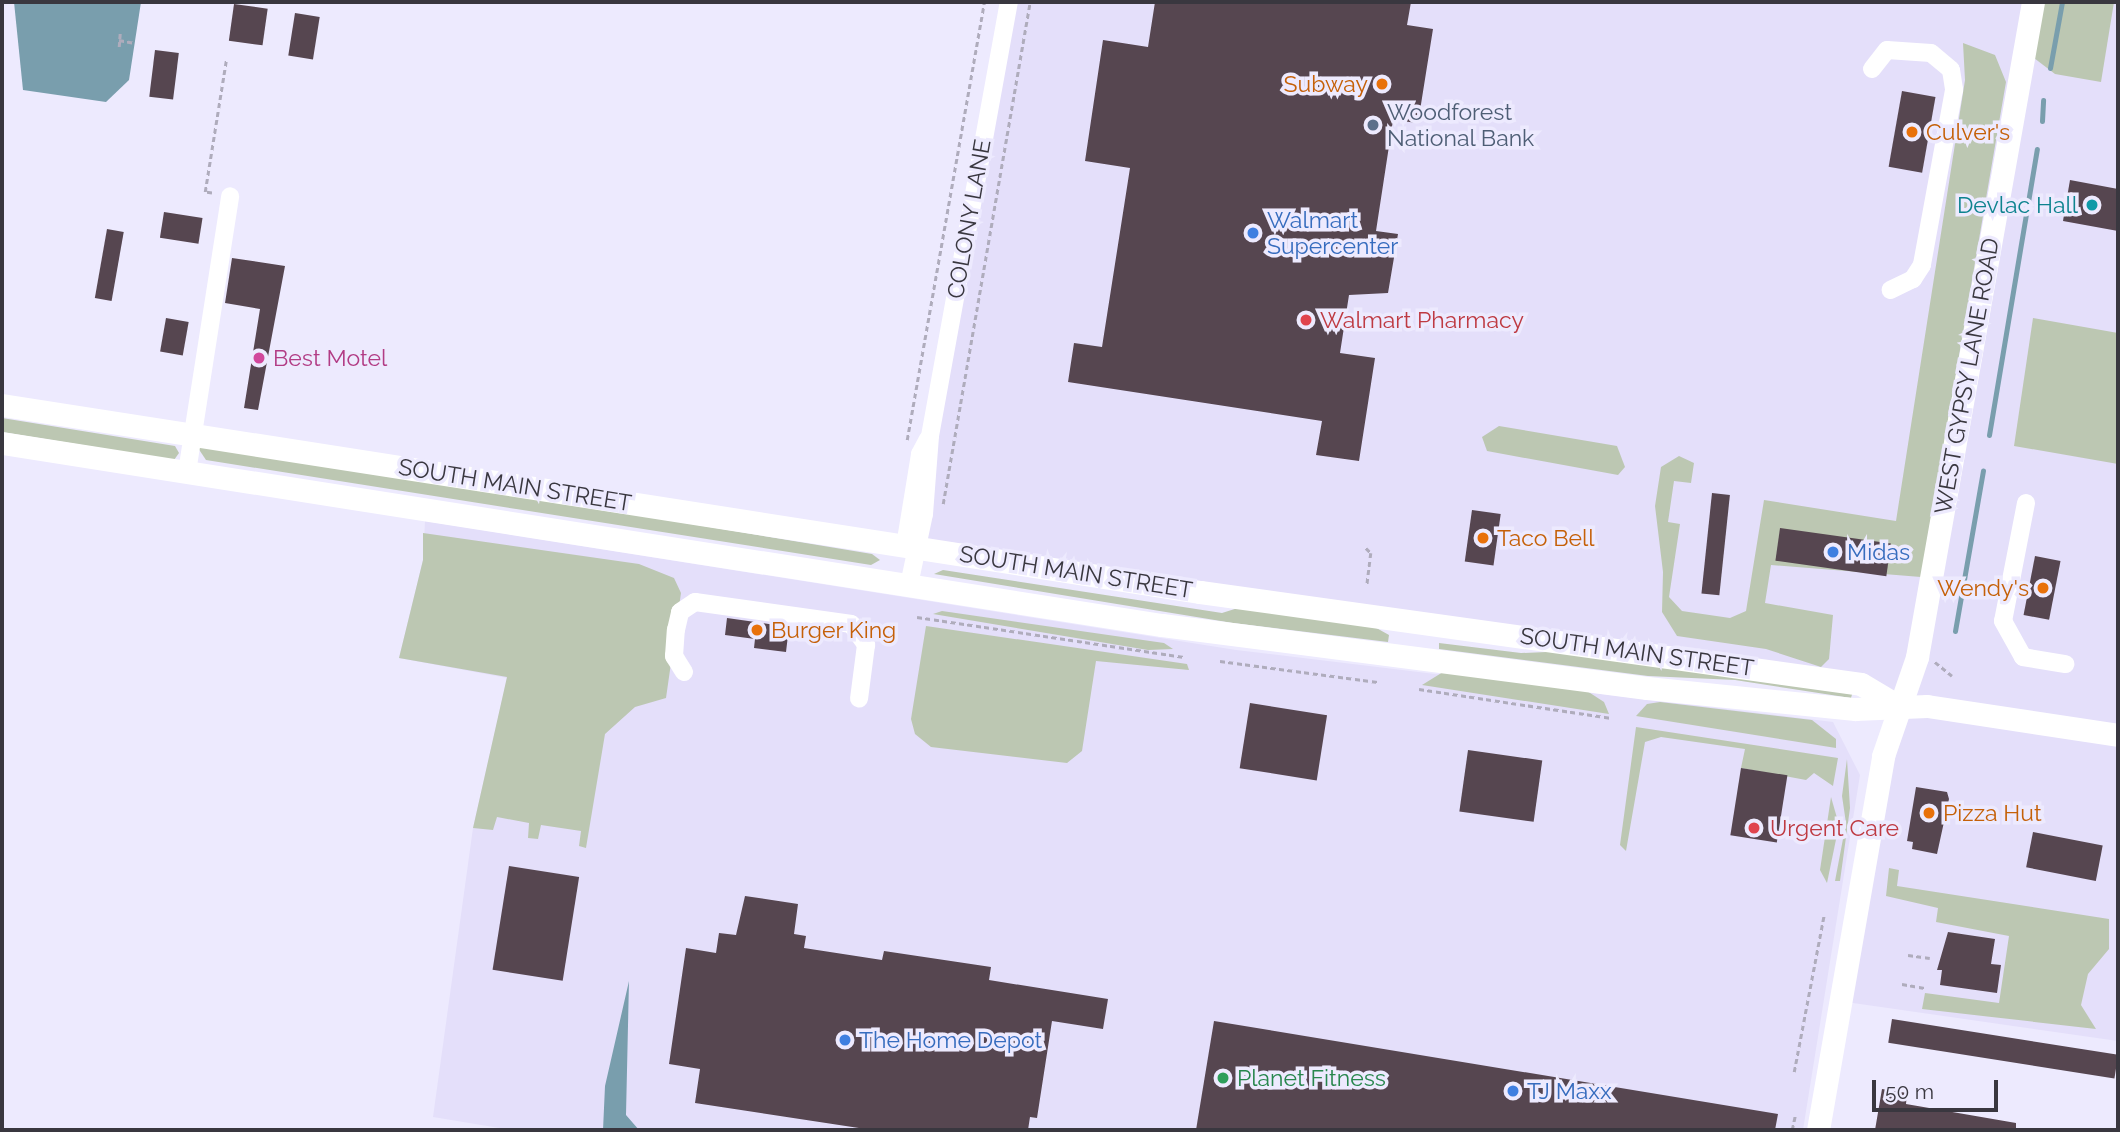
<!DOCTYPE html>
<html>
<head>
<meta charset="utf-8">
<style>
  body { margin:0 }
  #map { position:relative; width:2120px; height:1132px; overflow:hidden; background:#edeafe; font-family:Raleway,sans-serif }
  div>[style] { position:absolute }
  .built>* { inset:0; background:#e4dffa }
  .green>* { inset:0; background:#bcc7b2 }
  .water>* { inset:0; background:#799ead }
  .stream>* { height:5px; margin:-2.5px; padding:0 2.5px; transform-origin:2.5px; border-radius:2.5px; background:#799ead }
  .building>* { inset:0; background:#564650; transform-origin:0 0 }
  .path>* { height:2.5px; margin-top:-1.25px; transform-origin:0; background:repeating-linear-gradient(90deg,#afacbc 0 5px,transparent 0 8.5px) }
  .minor>* { height:18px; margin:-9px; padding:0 9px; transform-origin:9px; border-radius:9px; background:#fff }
  .major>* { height:23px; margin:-11.5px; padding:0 11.5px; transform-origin:11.5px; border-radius:11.5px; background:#fff }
  .dots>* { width:19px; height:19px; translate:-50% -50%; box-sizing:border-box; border:4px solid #edeafe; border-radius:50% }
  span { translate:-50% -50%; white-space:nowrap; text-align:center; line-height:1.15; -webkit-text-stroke:7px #edeafe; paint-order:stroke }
  .food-label { font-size:23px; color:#c56008 }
  .right { translate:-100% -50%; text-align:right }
  .left { translate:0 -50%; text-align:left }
  .service-label { font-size:23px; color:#4e5e75 }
  .culture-label { font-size:23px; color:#0d838f }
  .street-label { font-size:23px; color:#39373f }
  .shop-label { font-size:23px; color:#366cbe }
  .health-label { font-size:23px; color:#be3a42 }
  .hotel-label { font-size:23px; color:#b23c85 }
  .leisure-label { font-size:23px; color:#27864d }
  .frame { position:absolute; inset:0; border:4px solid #39373f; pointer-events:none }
  .scale { position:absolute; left:1872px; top:1080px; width:126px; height:32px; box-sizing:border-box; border:4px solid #39373f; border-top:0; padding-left:9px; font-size:21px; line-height:24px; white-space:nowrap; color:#39373f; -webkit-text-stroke:5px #edeafe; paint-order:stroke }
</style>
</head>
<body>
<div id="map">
  <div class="built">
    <div style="clip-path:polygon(1009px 2px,2118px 2px,2118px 1041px,1839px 1001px,1898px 706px,1861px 684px,915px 548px)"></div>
    <div style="clip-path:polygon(425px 521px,1236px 650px,1833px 722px,1860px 775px,1803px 1130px,511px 1130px,433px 1117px,473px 828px,507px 678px,399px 658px,423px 560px)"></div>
  </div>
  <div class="green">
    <div style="clip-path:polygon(2044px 2px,2114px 2px,2101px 82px,2055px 74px,2034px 58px)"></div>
    <div style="clip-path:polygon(1963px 43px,1995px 55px,2006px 82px,1921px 577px,1771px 565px,1765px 603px,1833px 615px,1829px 659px,1821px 667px,1766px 649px,1677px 636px,1662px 612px,1663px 572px,1655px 506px,1661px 467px,1679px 456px,1694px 463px,1691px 483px,1674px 481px,1668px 522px,1680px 524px,1669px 597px,1682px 611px,1730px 618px,1746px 611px,1764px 500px,1896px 521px,1965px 80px)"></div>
    <div style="clip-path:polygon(2033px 318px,2118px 333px,2118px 464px,2014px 446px)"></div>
    <div style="clip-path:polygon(2px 418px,175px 446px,179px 453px,174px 460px,2px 432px)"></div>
    <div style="clip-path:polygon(1499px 426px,1617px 446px,1625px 467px,1618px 475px,1487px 451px,1482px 437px)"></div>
    <div style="clip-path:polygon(203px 443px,872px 554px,880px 560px,871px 565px,206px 460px,198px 448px)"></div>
    <div style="clip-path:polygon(423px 533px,639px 564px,674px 578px,681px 593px,666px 698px,635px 707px,605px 734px,586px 848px,579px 846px,581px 831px,541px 825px,538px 839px,528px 838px,529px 823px,497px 817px,493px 830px,473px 828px,507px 677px,399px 658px,423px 560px)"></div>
    <div style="clip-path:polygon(943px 570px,1222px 613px,1241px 607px,1371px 625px,1389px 635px,1388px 642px,1233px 623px,934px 574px)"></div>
    <div style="clip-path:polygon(942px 611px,1164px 643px,1173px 649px,1148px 650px,933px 614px)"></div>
    <div style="clip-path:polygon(926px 626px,1187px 664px,1189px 670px,1096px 661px,1082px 751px,1067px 763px,931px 747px,915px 734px,911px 719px)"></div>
    <div style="clip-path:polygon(1439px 643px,1521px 653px,1569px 651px,1853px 691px,1851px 698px,1735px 680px,1648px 676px,1439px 649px)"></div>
    <div style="clip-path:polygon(1443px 672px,1587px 691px,1604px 702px,1609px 714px,1422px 685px)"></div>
    <div style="clip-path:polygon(1660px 702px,1812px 720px,1836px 739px,1836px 748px,1636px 716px,1647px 704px)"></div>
    <div style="clip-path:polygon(1636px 727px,1838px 758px,1833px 786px,1814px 773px,1806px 780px,1741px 768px,1745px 749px,1661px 737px,1645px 742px,1626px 851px,1620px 845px)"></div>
    <div style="clip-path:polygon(1847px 759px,1850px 808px,1840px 881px,1835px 881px,1846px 823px,1842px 796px)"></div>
    <div style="clip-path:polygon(1831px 797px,1839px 825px,1827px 883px,1820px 870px)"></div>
    <div style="clip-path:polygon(1889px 868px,1899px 870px,1897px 886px,2109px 919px,2109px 949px,2088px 974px,2081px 1005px,2096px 1029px,1922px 1009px,1925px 993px,1999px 1003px,2009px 936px,1936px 922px,1938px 908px,1886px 896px)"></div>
  </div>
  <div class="water">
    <div style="clip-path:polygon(14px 2px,141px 2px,129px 80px,106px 102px,23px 90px)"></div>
    <div style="clip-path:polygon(629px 981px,626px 1115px,639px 1130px,603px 1130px,605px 1086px)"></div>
  </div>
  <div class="stream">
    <div style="left:2050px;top:68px;width:67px;rotate:-79.7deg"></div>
    <div style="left:2042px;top:121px;width:21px;rotate:-87deg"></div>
    <div style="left:1989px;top:435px;width:290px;rotate:-80.5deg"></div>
    <div style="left:1955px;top:631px;width:163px;rotate:-80.1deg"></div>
  </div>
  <div class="building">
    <div style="clip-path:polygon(1155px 2px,1411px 2px,1407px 25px,1433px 29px,1418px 123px,1393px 120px,1376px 231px,1398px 234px,1388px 293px,1349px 295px,1340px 353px,1375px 358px,1359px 461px,1316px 455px,1322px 421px,1068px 382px,1074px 343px,1102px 347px,1130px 168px,1085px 161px,1103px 40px,1148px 47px)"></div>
    <div style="left:234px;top:4px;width:34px;height:37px;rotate:8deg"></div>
    <div style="left:295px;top:13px;width:25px;height:43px;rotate:9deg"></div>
    <div style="left:155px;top:50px;width:24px;height:47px;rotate:7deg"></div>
    <div style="left:1902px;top:91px;width:34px;height:77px;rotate:10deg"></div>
    <div style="clip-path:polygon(2070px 180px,2118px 189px,2118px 231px,2063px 221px)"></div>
    <div style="left:164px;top:212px;width:39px;height:26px;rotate:9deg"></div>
    <div style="left:107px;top:229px;width:17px;height:70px;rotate:10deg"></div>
    <div style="clip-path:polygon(232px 258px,285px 266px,258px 410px,244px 408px,260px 309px,225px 303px)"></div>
    <div style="left:166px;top:318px;width:23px;height:34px;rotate:10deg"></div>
    <div style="left:1712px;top:493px;width:18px;height:101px;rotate:6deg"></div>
    <div style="left:1472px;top:510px;width:29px;height:52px;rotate:8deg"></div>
    <div style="left:1780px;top:528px;width:112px;height:33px;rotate:8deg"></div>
    <div style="left:2035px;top:556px;width:26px;height:60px;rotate:11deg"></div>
    <div style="clip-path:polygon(727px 618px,789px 627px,786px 652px,754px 648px,755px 639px,725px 635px)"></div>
    <div style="left:1250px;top:703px;width:78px;height:66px;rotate:9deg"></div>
    <div style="left:1468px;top:750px;width:75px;height:62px;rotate:8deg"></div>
    <div style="left:1741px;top:768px;width:47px;height:68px;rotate:9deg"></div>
    <div style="clip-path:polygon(1916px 787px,1947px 792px,1949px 799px,1937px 854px,1912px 849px,1913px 842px,1907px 841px)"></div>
    <div style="left:2033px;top:832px;width:71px;height:36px;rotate:11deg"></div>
    <div style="left:509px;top:866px;width:71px;height:105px;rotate:9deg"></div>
    <div style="clip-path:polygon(745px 896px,798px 904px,794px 934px,806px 936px,804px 948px,882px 960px,884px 951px,991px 967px,989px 980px,1108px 999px,1103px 1029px,1052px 1021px,1037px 1118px,1030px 1117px,1028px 1130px,872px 1130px,695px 1103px,700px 1069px,669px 1064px,686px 948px,716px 953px,719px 933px,736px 935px)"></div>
    <div style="clip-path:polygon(1948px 932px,1995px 939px,1991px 964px,2001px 965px,1997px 993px,1940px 985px,1942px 970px,1937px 970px)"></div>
    <div style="left:1892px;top:1019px;width:229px;height:24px;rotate:9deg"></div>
    <div style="clip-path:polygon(1214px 1021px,1778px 1114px,1775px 1130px,1196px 1130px)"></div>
    <div style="clip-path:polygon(1882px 1089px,1907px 1093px,1906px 1104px,2016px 1123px,2016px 1130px,1875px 1130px)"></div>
  </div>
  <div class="path">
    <div style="left:119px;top:40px;width:16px;rotate:11deg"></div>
    <div style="left:119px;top:47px;width:15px;rotate:-86deg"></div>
    <div style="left:212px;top:193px;width:7px;rotate:-172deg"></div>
    <div style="left:205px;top:192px;width:133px;rotate:-80.9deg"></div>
    <div style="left:907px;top:440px;width:445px;rotate:-80deg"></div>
    <div style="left:943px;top:504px;width:509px;rotate:-80.17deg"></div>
    <div style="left:1366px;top:548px;width:7px;rotate:45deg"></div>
    <div style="left:1371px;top:553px;width:32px;rotate:97deg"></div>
    <div style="left:917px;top:617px;width:270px;rotate:8.5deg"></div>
    <div style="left:1220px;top:661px;width:159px;rotate:7.6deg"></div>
    <div style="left:1935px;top:662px;width:22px;rotate:39deg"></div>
    <div style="left:1419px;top:689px;width:193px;rotate:8.6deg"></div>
    <div style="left:1908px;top:955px;width:22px;rotate:8deg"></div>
    <div style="left:1902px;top:984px;width:23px;rotate:10deg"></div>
    <div style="left:1794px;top:1072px;width:160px;rotate:-79.2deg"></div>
    <div style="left:1792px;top:1130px;width:14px;rotate:-78deg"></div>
  </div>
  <div class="minor">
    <div style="left:1872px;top:69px;width:24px;rotate:-52deg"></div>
    <div style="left:1887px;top:50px;width:44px;rotate:3.9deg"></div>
    <div style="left:1931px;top:53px;width:26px;rotate:40deg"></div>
    <div style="left:1951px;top:70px;width:20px;rotate:81deg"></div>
    <div style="left:1954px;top:90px;width:178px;rotate:100.4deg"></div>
    <div style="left:1922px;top:265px;width:17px;rotate:123deg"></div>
    <div style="left:1913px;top:279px;width:25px;rotate:154deg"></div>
    <div style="left:187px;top:472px;width:279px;rotate:-81.1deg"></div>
    <div style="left:2026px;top:503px;width:120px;rotate:101deg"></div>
    <div style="left:2003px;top:621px;width:41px;rotate:60.9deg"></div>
    <div style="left:2023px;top:657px;width:43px;rotate:9.5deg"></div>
    <div style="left:905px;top:546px;width:93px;rotate:-80.7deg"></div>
    <div style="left:920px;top:454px;width:17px;rotate:-62deg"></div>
    <div style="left:909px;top:585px;width:73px;rotate:-78.1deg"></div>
    <div style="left:924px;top:514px;width:78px;rotate:-85.6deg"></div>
    <div style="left:930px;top:436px;width:441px;rotate:-79.7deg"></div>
    <div style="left:684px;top:672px;width:19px;rotate:-122deg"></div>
    <div style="left:674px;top:656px;width:26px;rotate:-86deg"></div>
    <div style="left:676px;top:630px;width:18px;rotate:-77deg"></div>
    <div style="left:680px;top:612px;width:18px;rotate:-34deg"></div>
    <div style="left:695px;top:602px;width:158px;rotate:8deg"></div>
    <div style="left:851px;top:624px;width:26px;rotate:54deg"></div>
    <div style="left:866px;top:645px;width:54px;rotate:97.4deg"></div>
  </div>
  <div class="major">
    <div style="left:2px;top:405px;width:1213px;rotate:8.87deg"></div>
    <div style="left:1200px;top:592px;width:667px;rotate:7.92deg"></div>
    <div style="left:1861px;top:684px;width:43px;rotate:30.7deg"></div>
    <div style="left:2px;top:443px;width:1174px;rotate:8.92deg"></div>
    <div style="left:1162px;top:625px;width:489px;rotate:7.4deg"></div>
    <div style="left:1647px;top:688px;width:209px;rotate:5.8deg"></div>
    <div style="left:1855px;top:709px;width:72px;rotate:-2.4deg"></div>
    <div style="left:1927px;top:706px;width:193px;rotate:8.6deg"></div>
    <div style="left:1818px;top:1130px;width:380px;rotate:-80.1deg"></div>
    <div style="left:1883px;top:756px;width:105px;rotate:-71deg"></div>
    <div style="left:1917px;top:657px;width:665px;rotate:-79.96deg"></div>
  </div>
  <div class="dots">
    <div style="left:1382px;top:84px;background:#e8710a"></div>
    <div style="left:1373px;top:125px;background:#5c6f8a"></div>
    <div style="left:1912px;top:132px;background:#e8710a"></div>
    <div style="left:2092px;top:205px;background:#0f9aa8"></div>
    <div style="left:1253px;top:233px;background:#3f7fe0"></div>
    <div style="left:1306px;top:320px;background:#e0444e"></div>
    <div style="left:259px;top:358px;background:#d1479c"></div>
    <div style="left:1483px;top:538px;background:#e8710a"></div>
    <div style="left:1833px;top:552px;background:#3f7fe0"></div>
    <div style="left:2043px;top:588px;background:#e8710a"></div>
    <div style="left:757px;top:630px;background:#e8710a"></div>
    <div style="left:1929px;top:813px;background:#e8710a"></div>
    <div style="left:1754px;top:828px;background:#e0444e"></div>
    <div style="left:845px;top:1040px;background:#3f7fe0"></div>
    <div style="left:1223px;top:1078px;background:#2e9e5b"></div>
    <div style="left:1513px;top:1091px;background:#3f7fe0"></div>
  </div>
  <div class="food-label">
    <span class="right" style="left:1368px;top:84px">Subway</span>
    <span class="left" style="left:1926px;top:132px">Culver's</span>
    <span class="left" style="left:1497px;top:538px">Taco Bell</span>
    <span class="right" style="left:2029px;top:588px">Wendy's</span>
    <span class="left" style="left:771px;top:630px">Burger King</span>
    <span class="left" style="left:1943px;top:813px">Pizza Hut</span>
  </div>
  <div class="service-label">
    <span class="left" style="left:1387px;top:125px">Woodforest<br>National Bank</span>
  </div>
  <div class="culture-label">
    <span class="right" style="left:2078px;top:205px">Devlac Hall</span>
  </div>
  <div class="street-label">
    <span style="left:969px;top:219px;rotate:-80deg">COLONY LANE</span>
    <span style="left:1967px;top:376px;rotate:-80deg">WEST GYPSY LANE ROAD</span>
    <span style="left:515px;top:485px;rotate:9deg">SOUTH MAIN STREET</span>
    <span style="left:1076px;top:572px;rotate:9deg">SOUTH MAIN STREET</span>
    <span style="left:1637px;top:652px;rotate:8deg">SOUTH MAIN STREET</span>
  </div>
  <div class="shop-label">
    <span class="left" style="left:1267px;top:233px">Walmart<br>Supercenter</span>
    <span class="left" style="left:1847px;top:552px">Midas</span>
    <span class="left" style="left:859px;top:1040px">The Home Depot</span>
    <span class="left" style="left:1527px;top:1091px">TJ Maxx</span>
  </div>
  <div class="health-label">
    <span class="left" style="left:1320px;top:320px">Walmart Pharmacy</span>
    <span class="left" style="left:1770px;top:828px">Urgent Care</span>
  </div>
  <div class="hotel-label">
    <span class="left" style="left:273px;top:358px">Best Motel</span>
  </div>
  <div class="leisure-label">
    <span class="left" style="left:1237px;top:1078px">Planet Fitness</span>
  </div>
  <div class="frame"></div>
  <div class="scale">50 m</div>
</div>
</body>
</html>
